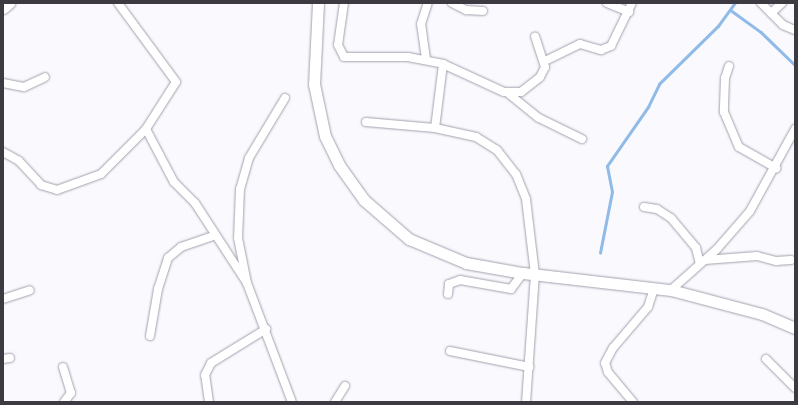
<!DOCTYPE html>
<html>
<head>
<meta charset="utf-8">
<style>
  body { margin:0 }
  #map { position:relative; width:798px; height:405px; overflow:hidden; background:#faf9fd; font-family:"Golos Text",sans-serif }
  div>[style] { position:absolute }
  .stream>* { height:2.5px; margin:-1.25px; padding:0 1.25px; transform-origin:1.25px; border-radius:1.25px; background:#90bae8 }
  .roads { filter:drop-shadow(0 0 1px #a49faf) drop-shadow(0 0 1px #a49faf) }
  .minor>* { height:8px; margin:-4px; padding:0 4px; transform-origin:4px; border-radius:4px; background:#fff }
  .major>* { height:11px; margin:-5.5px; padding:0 5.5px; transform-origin:5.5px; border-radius:5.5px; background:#fff }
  span { translate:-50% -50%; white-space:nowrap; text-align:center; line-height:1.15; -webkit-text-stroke:4px #fff; paint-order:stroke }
  .frame { position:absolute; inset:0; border:4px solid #3d3a41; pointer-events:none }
</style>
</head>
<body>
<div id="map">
  <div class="stream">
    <div style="left:732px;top:11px;width:36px;rotate:36deg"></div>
    <div style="left:761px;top:32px;width:47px;rotate:44.1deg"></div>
    <div style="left:600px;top:253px;width:62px;rotate:-78.9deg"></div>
    <div style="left:612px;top:192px;width:26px;rotate:-101deg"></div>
    <div style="left:607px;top:166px;width:72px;rotate:-55.2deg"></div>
    <div style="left:648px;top:107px;width:25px;rotate:-64deg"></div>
    <div style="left:659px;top:84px;width:83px;rotate:-44.5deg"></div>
    <div style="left:718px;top:26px;width:29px;rotate:-54deg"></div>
  </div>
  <div class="roads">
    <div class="minor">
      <div style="left:118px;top:3px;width:98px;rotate:53.7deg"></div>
      <div style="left:176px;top:82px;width:56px;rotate:122.6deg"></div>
      <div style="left:344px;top:3px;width:42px;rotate:98.1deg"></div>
      <div style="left:338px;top:45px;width:13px;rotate:63deg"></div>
      <div style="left:344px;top:57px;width:64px"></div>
      <div style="left:408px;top:57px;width:36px;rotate:11deg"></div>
      <div style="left:443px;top:64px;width:64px;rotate:97.1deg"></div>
      <div style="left:452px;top:3px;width:16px;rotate:27deg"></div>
      <div style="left:466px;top:10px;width:17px;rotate:3deg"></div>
      <div style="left:607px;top:3px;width:24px;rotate:22deg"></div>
      <div style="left:761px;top:3px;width:31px;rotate:45deg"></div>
      <div style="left:783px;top:25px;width:13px;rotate:23deg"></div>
      <div style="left:771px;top:13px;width:15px;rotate:-42deg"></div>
      <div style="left:426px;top:59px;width:35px;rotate:-98deg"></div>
      <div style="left:421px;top:24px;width:22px;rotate:-72deg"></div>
      <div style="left:545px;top:61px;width:39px;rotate:-26deg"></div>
      <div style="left:580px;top:44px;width:22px;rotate:16deg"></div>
      <div style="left:601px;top:50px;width:11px;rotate:-22deg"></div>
      <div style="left:611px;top:46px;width:48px;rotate:-64deg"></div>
      <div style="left:443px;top:64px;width:67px;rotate:24.7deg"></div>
      <div style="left:504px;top:92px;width:17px"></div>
      <div style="left:521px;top:92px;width:24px;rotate:-38deg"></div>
      <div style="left:540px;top:77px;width:11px;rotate:-63deg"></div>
      <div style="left:545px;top:67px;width:32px;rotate:-108deg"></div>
      <div style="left:729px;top:66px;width:13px;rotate:108deg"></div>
      <div style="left:725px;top:78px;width:34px;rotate:92deg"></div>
      <div style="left:724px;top:112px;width:38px;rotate:67deg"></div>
      <div style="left:739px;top:147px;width:43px;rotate:29.6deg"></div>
      <div style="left:3px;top:83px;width:21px;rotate:11deg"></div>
      <div style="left:24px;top:87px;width:23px;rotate:-25deg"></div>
      <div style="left:509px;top:94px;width:38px;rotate:39deg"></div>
      <div style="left:539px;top:118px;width:48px;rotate:26deg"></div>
      <div style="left:285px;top:98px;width:70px;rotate:121deg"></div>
      <div style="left:249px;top:158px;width:32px;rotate:106deg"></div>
      <div style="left:240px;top:189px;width:49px;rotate:92.3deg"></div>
      <div style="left:238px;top:238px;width:46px;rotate:78.7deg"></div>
      <div style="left:247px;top:283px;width:127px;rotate:69.3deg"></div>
      <div style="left:366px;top:122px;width:69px;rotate:5deg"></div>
      <div style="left:435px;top:128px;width:42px;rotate:12.4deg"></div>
      <div style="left:476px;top:137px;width:25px;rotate:32deg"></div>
      <div style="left:497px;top:150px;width:31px;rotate:52deg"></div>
      <div style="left:516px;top:174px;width:27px;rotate:68deg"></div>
      <div style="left:526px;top:199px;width:76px;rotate:83.2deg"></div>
      <div style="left:535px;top:274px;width:128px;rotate:94deg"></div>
      <div style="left:3px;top:152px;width:18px;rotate:29deg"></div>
      <div style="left:19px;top:161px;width:33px;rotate:47deg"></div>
      <div style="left:41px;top:185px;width:17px;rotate:17deg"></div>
      <div style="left:57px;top:190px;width:47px;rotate:-20deg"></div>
      <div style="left:101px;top:174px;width:64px;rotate:-45deg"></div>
      <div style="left:146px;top:129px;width:60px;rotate:62.2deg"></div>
      <div style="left:174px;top:182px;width:30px;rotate:45deg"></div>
      <div style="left:195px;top:203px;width:95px;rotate:57deg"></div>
      <div style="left:644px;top:207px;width:13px;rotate:9deg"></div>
      <div style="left:657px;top:209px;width:17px;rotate:33deg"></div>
      <div style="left:671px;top:218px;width:39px;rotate:50deg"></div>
      <div style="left:696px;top:248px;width:16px;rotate:76deg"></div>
      <div style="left:705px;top:260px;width:52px;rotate:-4.4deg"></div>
      <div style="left:757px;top:256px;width:20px;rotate:15deg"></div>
      <div style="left:776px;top:261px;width:15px;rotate:-4deg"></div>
      <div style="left:671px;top:290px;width:62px;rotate:-41.7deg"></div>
      <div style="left:717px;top:249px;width:50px;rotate:-49deg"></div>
      <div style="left:750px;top:211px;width:94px;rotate:-61.2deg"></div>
      <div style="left:448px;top:294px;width:10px;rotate:-84deg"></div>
      <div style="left:449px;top:284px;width:12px;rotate:-20deg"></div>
      <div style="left:460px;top:280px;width:52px;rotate:10deg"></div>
      <div style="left:511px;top:289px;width:20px;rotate:-53deg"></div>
      <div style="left:3px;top:299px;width:28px;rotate:-18deg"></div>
      <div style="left:150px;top:336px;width:48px;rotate:-80.3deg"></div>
      <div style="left:158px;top:289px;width:33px;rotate:-72deg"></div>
      <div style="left:168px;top:258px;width:17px;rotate:-40deg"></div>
      <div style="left:181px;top:247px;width:34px;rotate:-19deg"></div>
      <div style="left:450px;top:351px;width:81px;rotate:11.4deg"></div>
      <div style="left:3px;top:359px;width:7px;rotate:-8deg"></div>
      <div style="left:766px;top:359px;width:41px;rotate:45deg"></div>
      <div style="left:63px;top:367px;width:27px;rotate:73deg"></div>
      <div style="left:71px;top:393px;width:11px;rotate:128deg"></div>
      <div style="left:209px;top:402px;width:27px;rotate:-98deg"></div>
      <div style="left:205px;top:375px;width:13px;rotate:-63deg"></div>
      <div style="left:211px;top:363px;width:65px;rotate:-31.7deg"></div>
      <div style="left:335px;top:402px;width:19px;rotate:-58deg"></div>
      <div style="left:633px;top:402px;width:39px;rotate:-130deg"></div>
      <div style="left:608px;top:372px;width:9px;rotate:-108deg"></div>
      <div style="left:605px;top:363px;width:17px;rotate:-62deg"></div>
      <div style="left:613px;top:348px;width:54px;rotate:-49.5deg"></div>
      <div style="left:648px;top:307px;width:20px;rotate:-72deg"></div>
    </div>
    <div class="major">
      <div style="left:318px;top:3px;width:81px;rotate:92.8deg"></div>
      <div style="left:314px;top:84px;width:53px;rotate:78.1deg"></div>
      <div style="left:325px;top:136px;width:32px;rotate:64deg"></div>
      <div style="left:339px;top:165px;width:43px;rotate:54.5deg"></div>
      <div style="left:364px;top:200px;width:60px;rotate:40.9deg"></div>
      <div style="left:409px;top:239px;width:62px;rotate:22.8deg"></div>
      <div style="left:466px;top:263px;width:58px;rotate:10deg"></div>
      <div style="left:523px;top:273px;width:149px;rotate:6.6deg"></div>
      <div style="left:671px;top:290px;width:94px;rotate:14.8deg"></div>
      <div style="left:762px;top:314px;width:36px;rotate:23deg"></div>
      <div style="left:3px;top:8px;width:8px;rotate:-40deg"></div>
    </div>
  </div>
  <div class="frame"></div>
</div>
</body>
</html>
